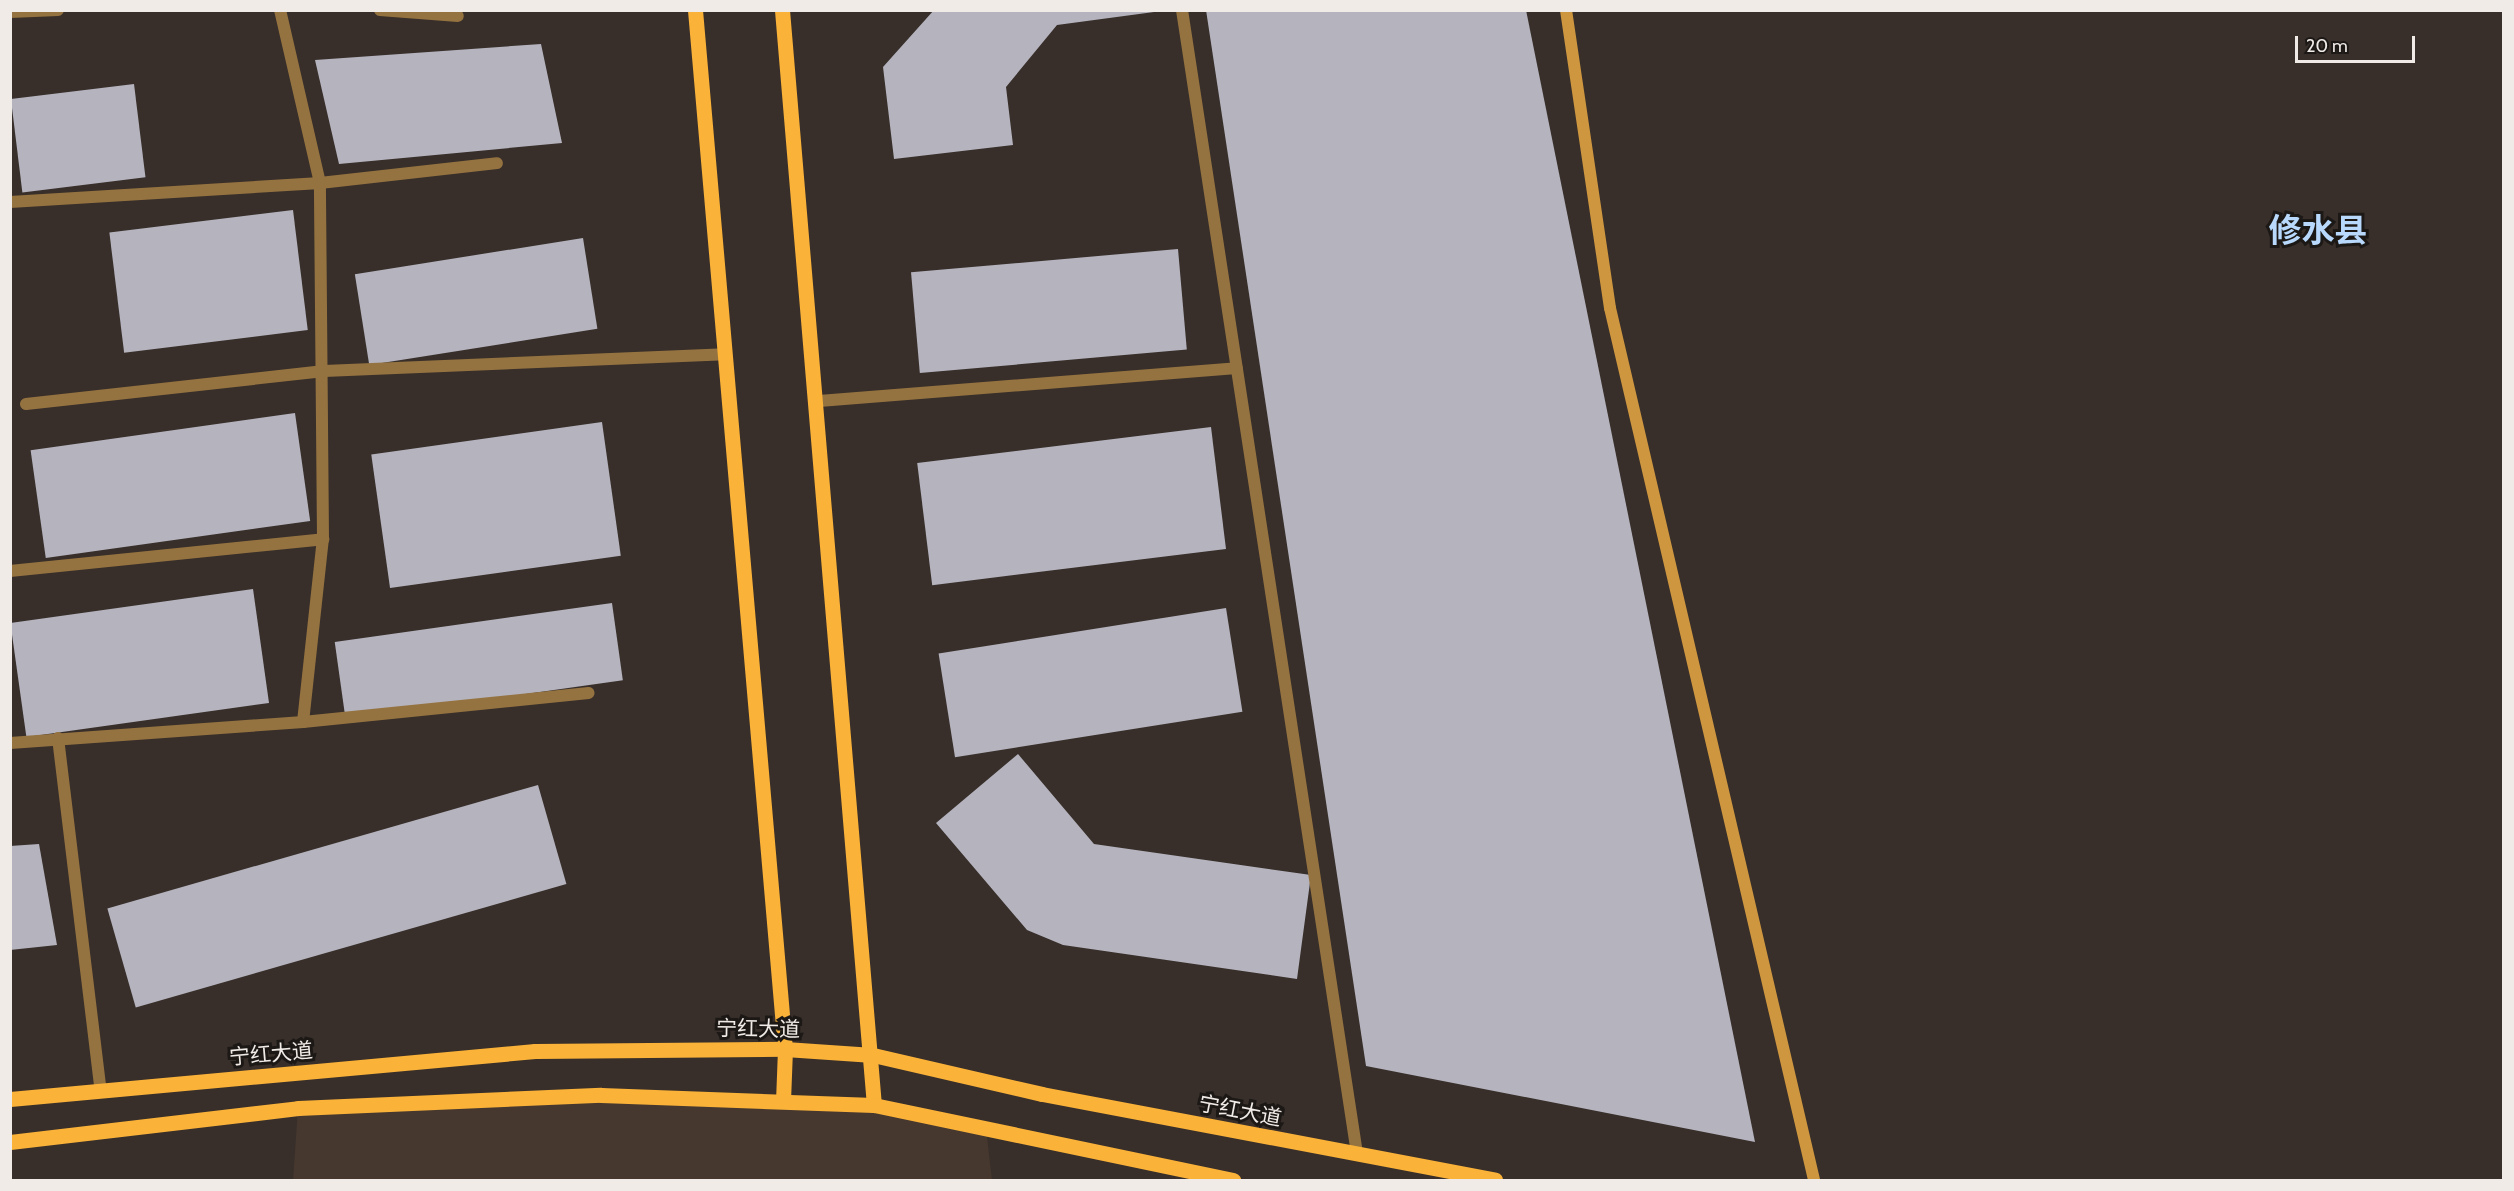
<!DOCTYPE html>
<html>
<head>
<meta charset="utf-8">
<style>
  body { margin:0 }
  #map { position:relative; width:2514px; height:1191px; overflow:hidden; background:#382f2a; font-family:Cabin,"Noto Sans SC",sans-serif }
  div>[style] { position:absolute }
  .built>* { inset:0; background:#46382f }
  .building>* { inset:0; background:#b4b3be; transform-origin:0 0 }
  .street>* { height:12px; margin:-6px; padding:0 6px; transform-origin:6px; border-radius:6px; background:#957340 }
  .secondary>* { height:12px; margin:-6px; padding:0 6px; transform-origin:6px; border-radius:6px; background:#ce963f }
  .primary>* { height:15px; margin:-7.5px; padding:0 7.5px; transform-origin:7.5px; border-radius:7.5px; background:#fab239 }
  span { translate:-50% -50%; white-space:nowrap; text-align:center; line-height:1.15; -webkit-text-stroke:6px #1c1816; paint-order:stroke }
  .street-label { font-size:21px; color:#f1ebe7 }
  .town-label { font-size:33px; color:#b8d9fc; font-weight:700 }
  .frame { position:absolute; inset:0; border:12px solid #f1ebe7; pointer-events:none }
  .scale { position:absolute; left:2295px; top:36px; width:120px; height:27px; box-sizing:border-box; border:3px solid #f1ebe7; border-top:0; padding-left:8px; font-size:18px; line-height:21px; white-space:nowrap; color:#f1ebe7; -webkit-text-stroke:4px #1c1816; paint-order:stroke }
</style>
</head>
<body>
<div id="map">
  <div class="built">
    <div style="clip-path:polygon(601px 1095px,874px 1105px,986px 1128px,992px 1180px,293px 1180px,298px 1108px)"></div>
  </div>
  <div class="building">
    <div style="clip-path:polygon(934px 10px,1154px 10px,1154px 12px,1057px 25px,1006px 87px,1013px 145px,894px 159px,883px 67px)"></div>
    <div style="clip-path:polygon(1206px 10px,1526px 10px,1755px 1142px,1366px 1066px)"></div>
    <div style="clip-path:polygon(541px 44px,562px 143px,339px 164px,315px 60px)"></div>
    <div style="left:134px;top:84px;width:94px;height:124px;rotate:83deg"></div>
    <div style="left:293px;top:210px;width:121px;height:185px;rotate:83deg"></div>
    <div style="left:583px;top:238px;width:92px;height:231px;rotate:81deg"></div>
    <div style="left:1178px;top:249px;width:101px;height:268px;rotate:85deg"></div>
    <div style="left:295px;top:413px;width:109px;height:267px;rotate:82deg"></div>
    <div style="left:602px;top:422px;width:135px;height:233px;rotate:82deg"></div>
    <div style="left:1211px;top:427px;width:123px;height:296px;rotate:83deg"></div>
    <div style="left:253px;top:589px;width:115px;height:245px;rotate:82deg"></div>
    <div style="left:612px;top:603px;width:78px;height:280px;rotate:82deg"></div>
    <div style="left:1226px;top:608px;width:105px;height:291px;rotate:81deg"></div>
    <div style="clip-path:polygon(1018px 754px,1094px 844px,1311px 875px,1297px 979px,1063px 945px,1027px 930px,936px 823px)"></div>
    <div style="left:538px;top:785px;width:103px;height:448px;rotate:74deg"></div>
    <div style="clip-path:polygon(39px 844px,57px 945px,10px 950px,10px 846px)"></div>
  </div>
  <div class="street">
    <div style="left:380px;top:10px;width:78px;rotate:4.4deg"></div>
    <div style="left:1182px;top:10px;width:1157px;rotate:81.3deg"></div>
    <div style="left:10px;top:12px;width:48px;rotate:-2.4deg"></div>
    <div style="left:10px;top:202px;width:311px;rotate:-3.5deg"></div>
    <div style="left:320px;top:183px;width:178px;rotate:-6.4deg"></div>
    <div style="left:819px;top:401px;width:419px;rotate:-4.5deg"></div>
    <div style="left:26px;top:404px;width:300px;rotate:-6.3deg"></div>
    <div style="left:324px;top:371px;width:401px;rotate:-2.4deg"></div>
    <div style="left:10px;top:571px;width:315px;rotate:-5.8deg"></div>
    <div style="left:303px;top:722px;width:287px;rotate:-5.8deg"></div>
    <div style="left:58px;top:738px;width:356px;rotate:83.1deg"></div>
    <div style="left:10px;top:743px;width:294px;rotate:-4.1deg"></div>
    <div style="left:303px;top:722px;width:184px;rotate:-83.8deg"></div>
    <div style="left:323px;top:539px;width:356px;rotate:-90.5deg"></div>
    <div style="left:320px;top:183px;width:178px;rotate:-103deg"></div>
  </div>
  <div class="secondary">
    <div style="left:1566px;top:10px;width:301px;rotate:81.6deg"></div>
    <div style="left:1610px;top:308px;width:896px;rotate:76.83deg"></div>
  </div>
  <div class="primary">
    <div style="left:695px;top:10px;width:1043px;rotate:85.05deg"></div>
    <div style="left:785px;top:1049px;width:52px;rotate:92.2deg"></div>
    <div style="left:782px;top:10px;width:1099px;rotate:85.2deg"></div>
    <div style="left:10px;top:1099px;width:527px;rotate:-5.22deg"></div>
    <div style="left:535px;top:1051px;width:250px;rotate:-0.5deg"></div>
    <div style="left:785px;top:1049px;width:88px;rotate:3.9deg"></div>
    <div style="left:873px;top:1055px;width:173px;rotate:13deg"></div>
    <div style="left:1042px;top:1094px;width:461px;rotate:10.7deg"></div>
    <div style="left:10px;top:1142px;width:290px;rotate:-6.7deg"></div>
    <div style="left:298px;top:1108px;width:303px;rotate:-2.5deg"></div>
    <div style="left:601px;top:1095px;width:273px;rotate:2.1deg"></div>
    <div style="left:874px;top:1105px;width:367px;rotate:11.8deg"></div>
  </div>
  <div class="street-label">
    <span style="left:758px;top:1029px;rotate:1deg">宁红大道</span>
    <span style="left:271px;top:1054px;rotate:-5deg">宁红大道</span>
    <span style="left:1240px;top:1111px;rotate:11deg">宁红大道</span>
  </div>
  <div class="town-label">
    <span style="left:2318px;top:231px">修水县</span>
  </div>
  <div class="frame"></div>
  <div class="scale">20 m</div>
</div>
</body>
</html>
